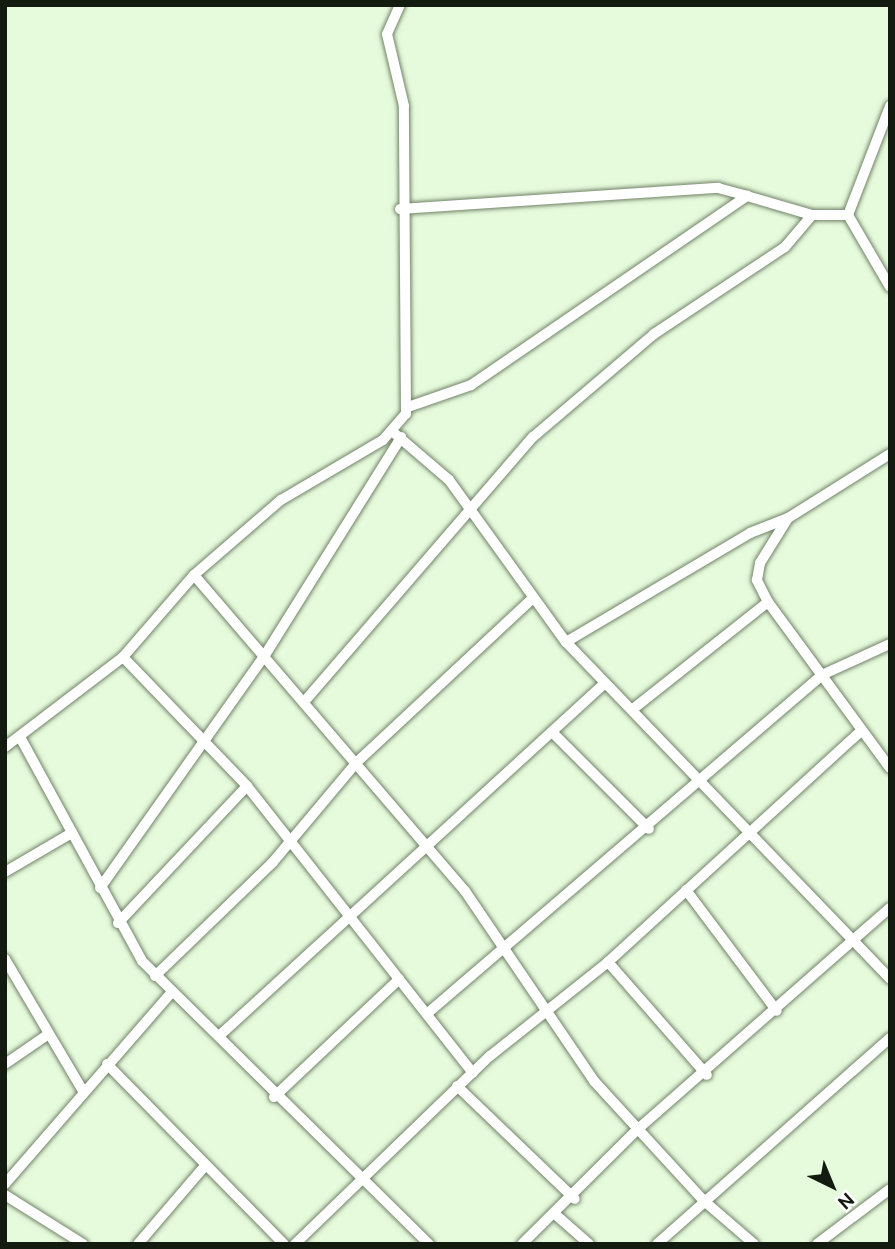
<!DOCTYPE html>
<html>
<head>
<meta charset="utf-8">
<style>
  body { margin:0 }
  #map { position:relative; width:895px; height:1249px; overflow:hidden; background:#e6fadc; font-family:Ubuntu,sans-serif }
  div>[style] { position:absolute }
  .roads { filter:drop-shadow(0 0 2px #718368) drop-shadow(0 0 2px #718368) }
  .street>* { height:10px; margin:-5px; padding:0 5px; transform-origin:5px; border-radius:5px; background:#fff }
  span { translate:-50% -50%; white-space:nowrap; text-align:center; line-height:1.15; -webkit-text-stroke:6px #fff; paint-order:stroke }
  .frame { position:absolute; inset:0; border:7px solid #131a0f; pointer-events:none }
  .north { position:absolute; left:797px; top:1151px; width:70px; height:70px; -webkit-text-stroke:5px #fff; paint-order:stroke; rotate:137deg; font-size:19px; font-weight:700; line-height:28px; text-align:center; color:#131a0f }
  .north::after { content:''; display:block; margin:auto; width:24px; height:32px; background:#131a0f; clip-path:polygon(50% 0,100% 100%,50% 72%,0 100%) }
</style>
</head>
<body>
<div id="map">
  <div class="roads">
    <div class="street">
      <div style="left:400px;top:209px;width:319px;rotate:-3.8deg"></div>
      <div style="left:718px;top:188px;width:30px;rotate:15deg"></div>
      <div style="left:848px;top:215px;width:117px;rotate:-68.9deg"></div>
      <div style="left:848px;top:215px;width:83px;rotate:59.7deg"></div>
      <div style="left:408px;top:407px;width:67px;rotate:-19.2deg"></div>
      <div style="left:471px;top:385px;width:335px;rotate:-34.4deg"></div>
      <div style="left:747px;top:196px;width:68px;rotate:16.3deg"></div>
      <div style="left:812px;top:215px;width:36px"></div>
      <div style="left:393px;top:432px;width:74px;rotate:40.6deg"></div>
      <div style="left:449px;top:480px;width:200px;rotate:54.2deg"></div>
      <div style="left:566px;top:642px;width:467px;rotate:46.1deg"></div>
      <div style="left:194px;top:575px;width:416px;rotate:49.4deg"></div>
      <div style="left:465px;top:891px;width:230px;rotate:55.8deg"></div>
      <div style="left:594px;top:1081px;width:161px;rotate:47.5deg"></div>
      <div style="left:703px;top:1200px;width:67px;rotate:40.8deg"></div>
      <div style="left:768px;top:602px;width:206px;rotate:53.7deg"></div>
      <div style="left:566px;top:642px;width:214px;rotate:-30.6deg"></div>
      <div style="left:750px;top:533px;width:41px;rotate:-21.5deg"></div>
      <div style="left:123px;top:657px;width:179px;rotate:46.1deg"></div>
      <div style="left:247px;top:786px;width:365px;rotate:51.8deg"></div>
      <div style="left:304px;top:702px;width:350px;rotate:-49.2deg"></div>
      <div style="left:533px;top:437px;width:159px;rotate:-40.4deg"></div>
      <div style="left:654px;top:334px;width:157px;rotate:-33.6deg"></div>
      <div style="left:785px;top:247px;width:42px;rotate:-49.8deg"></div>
      <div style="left:633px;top:709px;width:172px;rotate:-38.4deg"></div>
      <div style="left:768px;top:602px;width:25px;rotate:-117deg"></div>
      <div style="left:757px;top:580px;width:17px;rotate:-80deg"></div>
      <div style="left:760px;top:563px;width:53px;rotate:-58.1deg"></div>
      <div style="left:788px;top:518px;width:120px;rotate:-32.1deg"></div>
      <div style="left:552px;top:732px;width:137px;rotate:45deg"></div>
      <div style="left:20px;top:737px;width:255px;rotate:61.4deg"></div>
      <div style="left:142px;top:961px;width:403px;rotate:44.6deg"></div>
      <div style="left:5px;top:747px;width:148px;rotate:-37.3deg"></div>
      <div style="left:123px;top:657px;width:108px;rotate:-49.1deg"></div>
      <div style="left:194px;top:575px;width:115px;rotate:-40.8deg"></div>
      <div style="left:281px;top:500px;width:118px;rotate:-30.5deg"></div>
      <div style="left:383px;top:440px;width:35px;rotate:-49deg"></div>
      <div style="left:406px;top:414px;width:308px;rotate:-90.4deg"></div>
      <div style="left:404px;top:106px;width:74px;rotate:-103.3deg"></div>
      <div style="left:387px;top:34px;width:32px;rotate:-66deg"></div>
      <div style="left:5px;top:872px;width:75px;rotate:-30.3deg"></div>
      <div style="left:100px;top:888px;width:286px;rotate:-54.7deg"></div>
      <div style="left:265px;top:655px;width:257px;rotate:-58deg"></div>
      <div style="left:686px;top:890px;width:151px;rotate:53.1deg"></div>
      <div style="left:118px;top:923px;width:188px;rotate:-46.7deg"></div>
      <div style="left:5px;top:959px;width:153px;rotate:59.4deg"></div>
      <div style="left:608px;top:962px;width:150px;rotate:48.8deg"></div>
      <div style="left:155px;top:976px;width:164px;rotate:-44deg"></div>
      <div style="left:273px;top:862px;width:129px;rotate:-50deg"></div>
      <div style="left:356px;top:763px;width:241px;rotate:-43deg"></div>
      <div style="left:429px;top:1012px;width:518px;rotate:-40.61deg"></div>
      <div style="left:822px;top:675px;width:75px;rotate:-24.5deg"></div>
      <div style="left:219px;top:1036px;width:522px;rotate:-42.44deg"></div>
      <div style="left:5px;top:1064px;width:51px;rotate:-34.6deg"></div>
      <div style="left:107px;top:1064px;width:252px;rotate:45.5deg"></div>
      <div style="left:457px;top:1086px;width:163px;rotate:43.8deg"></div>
      <div style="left:274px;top:1097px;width:172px;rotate:-43.3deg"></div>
      <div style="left:5px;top:1184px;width:253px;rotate:-49deg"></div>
      <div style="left:5px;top:1195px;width:92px;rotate:32.1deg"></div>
      <div style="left:556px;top:1215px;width:44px;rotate:41.3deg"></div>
      <div style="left:138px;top:1244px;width:101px;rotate:-49.4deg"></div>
      <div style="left:295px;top:1244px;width:271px;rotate:-44deg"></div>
      <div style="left:490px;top:1056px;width:151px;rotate:-38.5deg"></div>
      <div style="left:608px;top:962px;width:343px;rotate:-42.4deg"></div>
      <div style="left:522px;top:1244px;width:163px;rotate:-44.8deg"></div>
      <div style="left:638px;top:1129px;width:335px;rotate:-41.3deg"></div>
      <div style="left:657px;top:1244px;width:311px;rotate:-41.5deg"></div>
      <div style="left:817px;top:1244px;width:91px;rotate:-37deg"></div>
    </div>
  </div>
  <div class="frame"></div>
  <div class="north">N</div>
</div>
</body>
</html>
